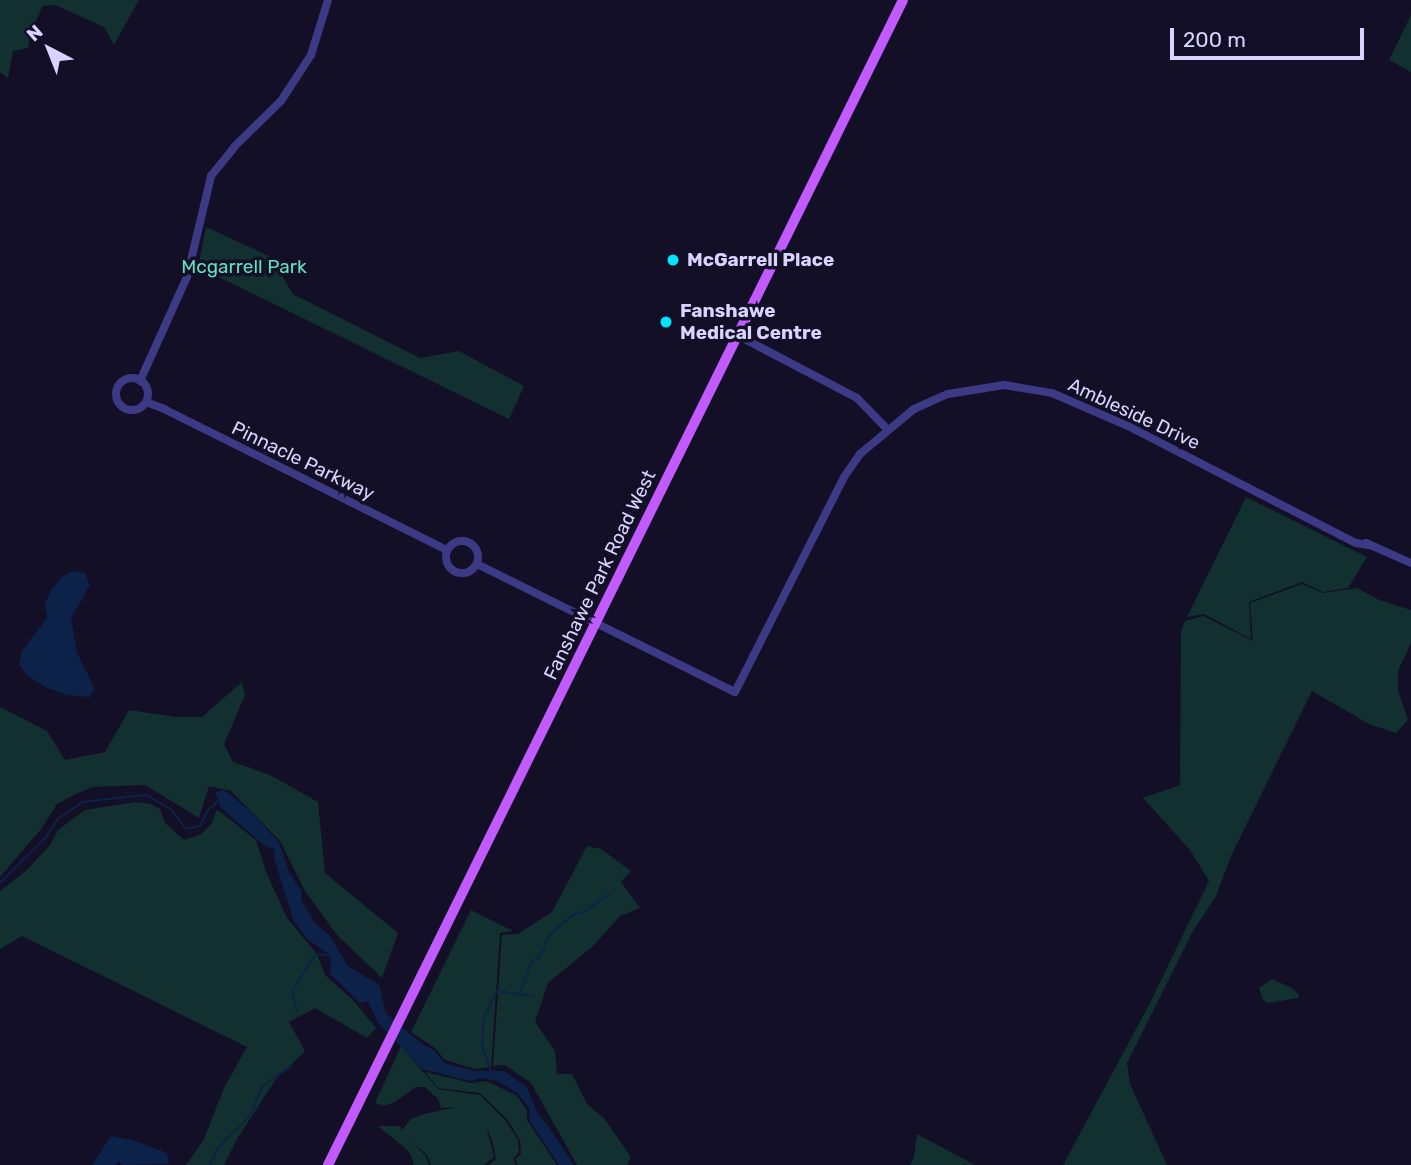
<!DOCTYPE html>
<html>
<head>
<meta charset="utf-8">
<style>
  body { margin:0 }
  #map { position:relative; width:1411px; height:1165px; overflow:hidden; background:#130f26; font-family:Rubik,sans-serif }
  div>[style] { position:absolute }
  .green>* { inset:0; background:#12302f }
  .water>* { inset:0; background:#0c2248 }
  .stream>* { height:2px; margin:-1px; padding:0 1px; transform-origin:1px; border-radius:1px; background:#0c2248 }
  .minor>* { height:8px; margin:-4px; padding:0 4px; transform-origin:4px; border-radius:4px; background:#3d3a85 }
  .minor>.ring { margin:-4px; padding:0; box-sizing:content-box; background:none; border:8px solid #3d3a85; border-radius:50% }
  .major>* { height:10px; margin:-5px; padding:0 5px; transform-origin:5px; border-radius:5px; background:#c25bff }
  .dots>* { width:19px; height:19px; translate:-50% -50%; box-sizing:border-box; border:4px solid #130f26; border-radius:50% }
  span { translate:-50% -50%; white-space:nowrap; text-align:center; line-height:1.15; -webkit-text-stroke:7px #130f26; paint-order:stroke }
  .poi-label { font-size:19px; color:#d9d4ff; font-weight:700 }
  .left { translate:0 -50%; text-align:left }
  .park-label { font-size:19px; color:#5fe0c0 }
  .street-label { font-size:19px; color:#d9d4ff }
  .north { position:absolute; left:14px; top:14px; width:70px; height:70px; -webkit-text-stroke:5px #130f26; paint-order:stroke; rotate:318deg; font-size:19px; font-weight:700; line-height:28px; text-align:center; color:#d9d4ff }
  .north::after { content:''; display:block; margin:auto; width:24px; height:32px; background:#d9d4ff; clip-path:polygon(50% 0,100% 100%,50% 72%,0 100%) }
  .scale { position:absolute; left:1170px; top:28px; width:194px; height:32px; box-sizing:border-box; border:4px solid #d9d4ff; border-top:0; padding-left:9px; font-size:21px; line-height:24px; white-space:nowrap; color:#d9d4ff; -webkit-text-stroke:5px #130f26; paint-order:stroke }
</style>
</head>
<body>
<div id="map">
  <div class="green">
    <div style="clip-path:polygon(0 0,139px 0,114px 45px,104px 27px,55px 5px,43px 6px,31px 30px,28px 48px,13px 51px,8px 78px,0 72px)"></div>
    <div style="clip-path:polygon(1411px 15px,1411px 72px,1389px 60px)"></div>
    <div style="clip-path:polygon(206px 227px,271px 257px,293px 294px,420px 358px,459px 351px,524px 386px,509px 419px,198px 267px)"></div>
    <div style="clip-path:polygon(1246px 497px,1367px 557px,1348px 588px,1323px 592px,1302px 582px,1249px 602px,1251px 639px,1204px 614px,1187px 617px)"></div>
    <div style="clip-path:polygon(1302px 584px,1323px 593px,1357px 588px,1379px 600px,1411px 610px,1411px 643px,1398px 671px,1398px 690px,1408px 720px,1396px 733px,1369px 724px,1312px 691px,1232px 854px,1216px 896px,1193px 931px,1127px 1063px,1130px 1084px,1167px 1165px,1063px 1165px,1149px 1005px,1209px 881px,1190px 850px,1143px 798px,1180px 785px,1181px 631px,1185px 621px,1203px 616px,1253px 641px,1250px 603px)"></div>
    <div style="clip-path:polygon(242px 682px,245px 695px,224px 744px,233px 762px,270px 775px,318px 802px,325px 873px,398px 933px,382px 978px,337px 935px,305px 891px,280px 841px,231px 791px,209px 786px,199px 818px,145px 785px,93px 787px,78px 793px,57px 804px,41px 829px,0 877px,0 707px,47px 731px,65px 760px,105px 752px,129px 710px,176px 717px,202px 717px)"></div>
    <div style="clip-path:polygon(135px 802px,151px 804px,160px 809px,165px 823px,184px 840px,200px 835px,212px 823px,216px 811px,219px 811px,256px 840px,266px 872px,287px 918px,317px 954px,325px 975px,352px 999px,376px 1028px,367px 1038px,315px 1008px,289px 1022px,305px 1051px,276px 1079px,237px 1139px,224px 1165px,186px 1165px,204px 1139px,224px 1088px,247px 1047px,22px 936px,0 949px,0 891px,27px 870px,50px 845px,58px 830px,85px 810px)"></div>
    <div style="clip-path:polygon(587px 846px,601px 849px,631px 871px,621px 882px,640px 908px,620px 916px,593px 946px,548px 983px,535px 1022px,555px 1051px,557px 1074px,572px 1074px,587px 1104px,604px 1118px,631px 1157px,627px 1165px,577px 1165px,531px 1083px,505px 1065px,493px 1066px,502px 935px,518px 934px,552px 912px)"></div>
    <div style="clip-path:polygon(471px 910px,513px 931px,500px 933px,491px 1067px,475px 1069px,445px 1060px,435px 1048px,411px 1032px)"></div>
    <div style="clip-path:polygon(1272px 979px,1292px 988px,1299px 995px,1298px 998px,1268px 1003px,1263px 1000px,1259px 988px)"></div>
    <div style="clip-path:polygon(401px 1046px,438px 1089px,480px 1095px,506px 1121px,518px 1140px,519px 1152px,513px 1159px,516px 1165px,488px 1165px,496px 1159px,492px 1140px,486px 1126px,494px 1157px,484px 1165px,431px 1165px,427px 1155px,405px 1135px,425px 1155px,429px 1165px,414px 1165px,411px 1155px,405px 1148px,378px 1126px,400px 1126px,402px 1130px,411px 1119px,424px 1114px,456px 1107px,441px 1108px,438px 1099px,425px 1087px,416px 1087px,395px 1102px,384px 1106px,375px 1103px)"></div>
    <div style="clip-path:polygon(425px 1072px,471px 1083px,486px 1081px,516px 1095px,527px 1110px,527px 1120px,557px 1165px,518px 1165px,515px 1159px,521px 1154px,520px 1140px,507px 1119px,480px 1093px,438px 1088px)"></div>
    <div style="clip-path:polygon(917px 1134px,975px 1165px,910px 1165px,914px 1157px)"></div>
  </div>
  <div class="water">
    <div style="clip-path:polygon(73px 571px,85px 573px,90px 585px,71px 618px,77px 653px,95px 689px,89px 697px,67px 695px,47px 688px,27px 675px,19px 664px,22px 651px,47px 618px,45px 604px,51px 590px,62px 577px)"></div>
    <div style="clip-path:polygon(224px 790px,248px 809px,279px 842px,289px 872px,302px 892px,301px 900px,315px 923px,330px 936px,348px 966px,379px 985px,386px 1013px,422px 1044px,434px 1050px,444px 1063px,474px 1071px,504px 1071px,527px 1087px,538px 1115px,547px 1124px,574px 1165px,559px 1165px,530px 1121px,529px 1108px,517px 1093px,498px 1081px,482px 1078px,470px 1081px,422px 1069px,379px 1024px,368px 1001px,360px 1003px,330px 974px,331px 956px,306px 938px,293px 919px,275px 861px,274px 849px,264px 845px,221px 808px,215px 792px)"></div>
    <div style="clip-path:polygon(111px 1136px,136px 1141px,167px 1153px,169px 1164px,122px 1165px,119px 1161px,116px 1165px,92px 1165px)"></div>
  </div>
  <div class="stream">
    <div style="left:0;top:883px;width:64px;rotate:-45deg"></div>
    <div style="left:45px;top:838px;width:23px;rotate:-56deg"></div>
    <div style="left:58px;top:819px;width:29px;rotate:-35deg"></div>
    <div style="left:82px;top:802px;width:64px;rotate:-6.2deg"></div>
    <div style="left:146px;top:795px;width:30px;rotate:30deg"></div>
    <div style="left:172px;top:810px;width:24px;rotate:54deg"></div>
    <div style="left:186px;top:829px;width:14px;rotate:-12deg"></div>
    <div style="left:200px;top:826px;width:18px;rotate:-63deg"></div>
    <div style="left:208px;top:810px;width:13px;rotate:-42deg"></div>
    <div style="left:520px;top:993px;width:33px;rotate:-70deg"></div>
    <div style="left:531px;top:962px;width:8px;rotate:-23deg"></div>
    <div style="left:538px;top:959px;width:28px;rotate:-64deg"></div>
    <div style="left:550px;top:934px;width:31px;rotate:-40deg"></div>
    <div style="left:574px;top:914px;width:10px;rotate:-11deg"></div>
    <div style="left:584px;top:912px;width:31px;rotate:-36deg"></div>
    <div style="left:297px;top:1011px;width:20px;rotate:-105deg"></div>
    <div style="left:292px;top:992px;width:35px;rotate:-59deg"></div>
    <div style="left:310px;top:962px;width:11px;rotate:-49deg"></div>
    <div style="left:317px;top:954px;width:14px;rotate:8deg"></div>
    <div style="left:491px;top:1071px;width:27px;rotate:-110deg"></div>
    <div style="left:482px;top:1046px;width:29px;rotate:-86deg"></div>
    <div style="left:484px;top:1017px;width:29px;rotate:-63deg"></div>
    <div style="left:497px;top:991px;width:37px;rotate:8deg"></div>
    <div style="left:210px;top:1165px;width:17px;rotate:-66deg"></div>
    <div style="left:217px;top:1149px;width:47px;rotate:-45deg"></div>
    <div style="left:250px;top:1116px;width:32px;rotate:-68deg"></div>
    <div style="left:262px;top:1086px;width:36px;rotate:-34deg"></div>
  </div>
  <div class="minor">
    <div style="left:737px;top:335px;width:136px;rotate:27.7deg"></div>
    <div style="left:857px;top:398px;width:43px;rotate:45.9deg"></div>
    <div class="ring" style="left:116px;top:378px;width:24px;height:24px"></div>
    <div style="left:140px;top:381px;width:114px;rotate:-65.7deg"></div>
    <div style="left:187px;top:277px;width:104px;rotate:-76.6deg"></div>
    <div style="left:211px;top:176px;width:38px;rotate:-51deg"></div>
    <div style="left:235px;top:146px;width:64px;rotate:-44.4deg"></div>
    <div style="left:281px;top:101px;width:55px;rotate:-56.9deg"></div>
    <div style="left:311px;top:55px;width:58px;rotate:-72.8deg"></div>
    <div style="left:146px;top:402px;width:19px;rotate:21deg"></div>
    <div style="left:164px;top:409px;width:316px;rotate:26.5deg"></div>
    <div class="ring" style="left:446px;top:541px;width:24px;height:24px"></div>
    <div style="left:1366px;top:543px;width:49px;rotate:24deg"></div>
    <div style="left:477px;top:564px;width:288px;rotate:26.4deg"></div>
    <div style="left:735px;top:692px;width:241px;rotate:-63.1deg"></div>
    <div style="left:844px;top:477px;width:28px;rotate:-55deg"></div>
    <div style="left:860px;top:454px;width:70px;rotate:-39.8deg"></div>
    <div style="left:914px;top:409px;width:37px;rotate:-24deg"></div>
    <div style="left:948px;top:394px;width:57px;rotate:-9.1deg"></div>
    <div style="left:1004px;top:385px;width:49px;rotate:9.5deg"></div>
    <div style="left:1052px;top:393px;width:83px;rotate:23.5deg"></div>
    <div style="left:1128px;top:426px;width:256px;rotate:27.2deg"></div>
    <div style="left:1356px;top:543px;width:13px;rotate:9deg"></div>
  </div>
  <div class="major">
    <div style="left:328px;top:1165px;width:1299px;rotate:-63.73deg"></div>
  </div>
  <div class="dots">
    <div style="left:673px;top:260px;background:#00e5ff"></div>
    <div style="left:666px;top:322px;background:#00e5ff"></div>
  </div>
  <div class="poi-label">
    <span class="left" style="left:687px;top:260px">McGarrell Place</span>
    <span class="left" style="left:680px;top:322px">Fanshawe<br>Medical Centre</span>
  </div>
  <div class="park-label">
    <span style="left:244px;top:267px">Mcgarrell Park</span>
  </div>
  <div class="street-label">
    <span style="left:1134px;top:414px;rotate:25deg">Ambleside Drive</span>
    <span style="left:303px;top:461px;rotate:26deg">Pinnacle Parkway</span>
    <span style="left:600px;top:575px;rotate:-64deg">Fanshawe Park Road West</span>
  </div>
  <div class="north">N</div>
  <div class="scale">200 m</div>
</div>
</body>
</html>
